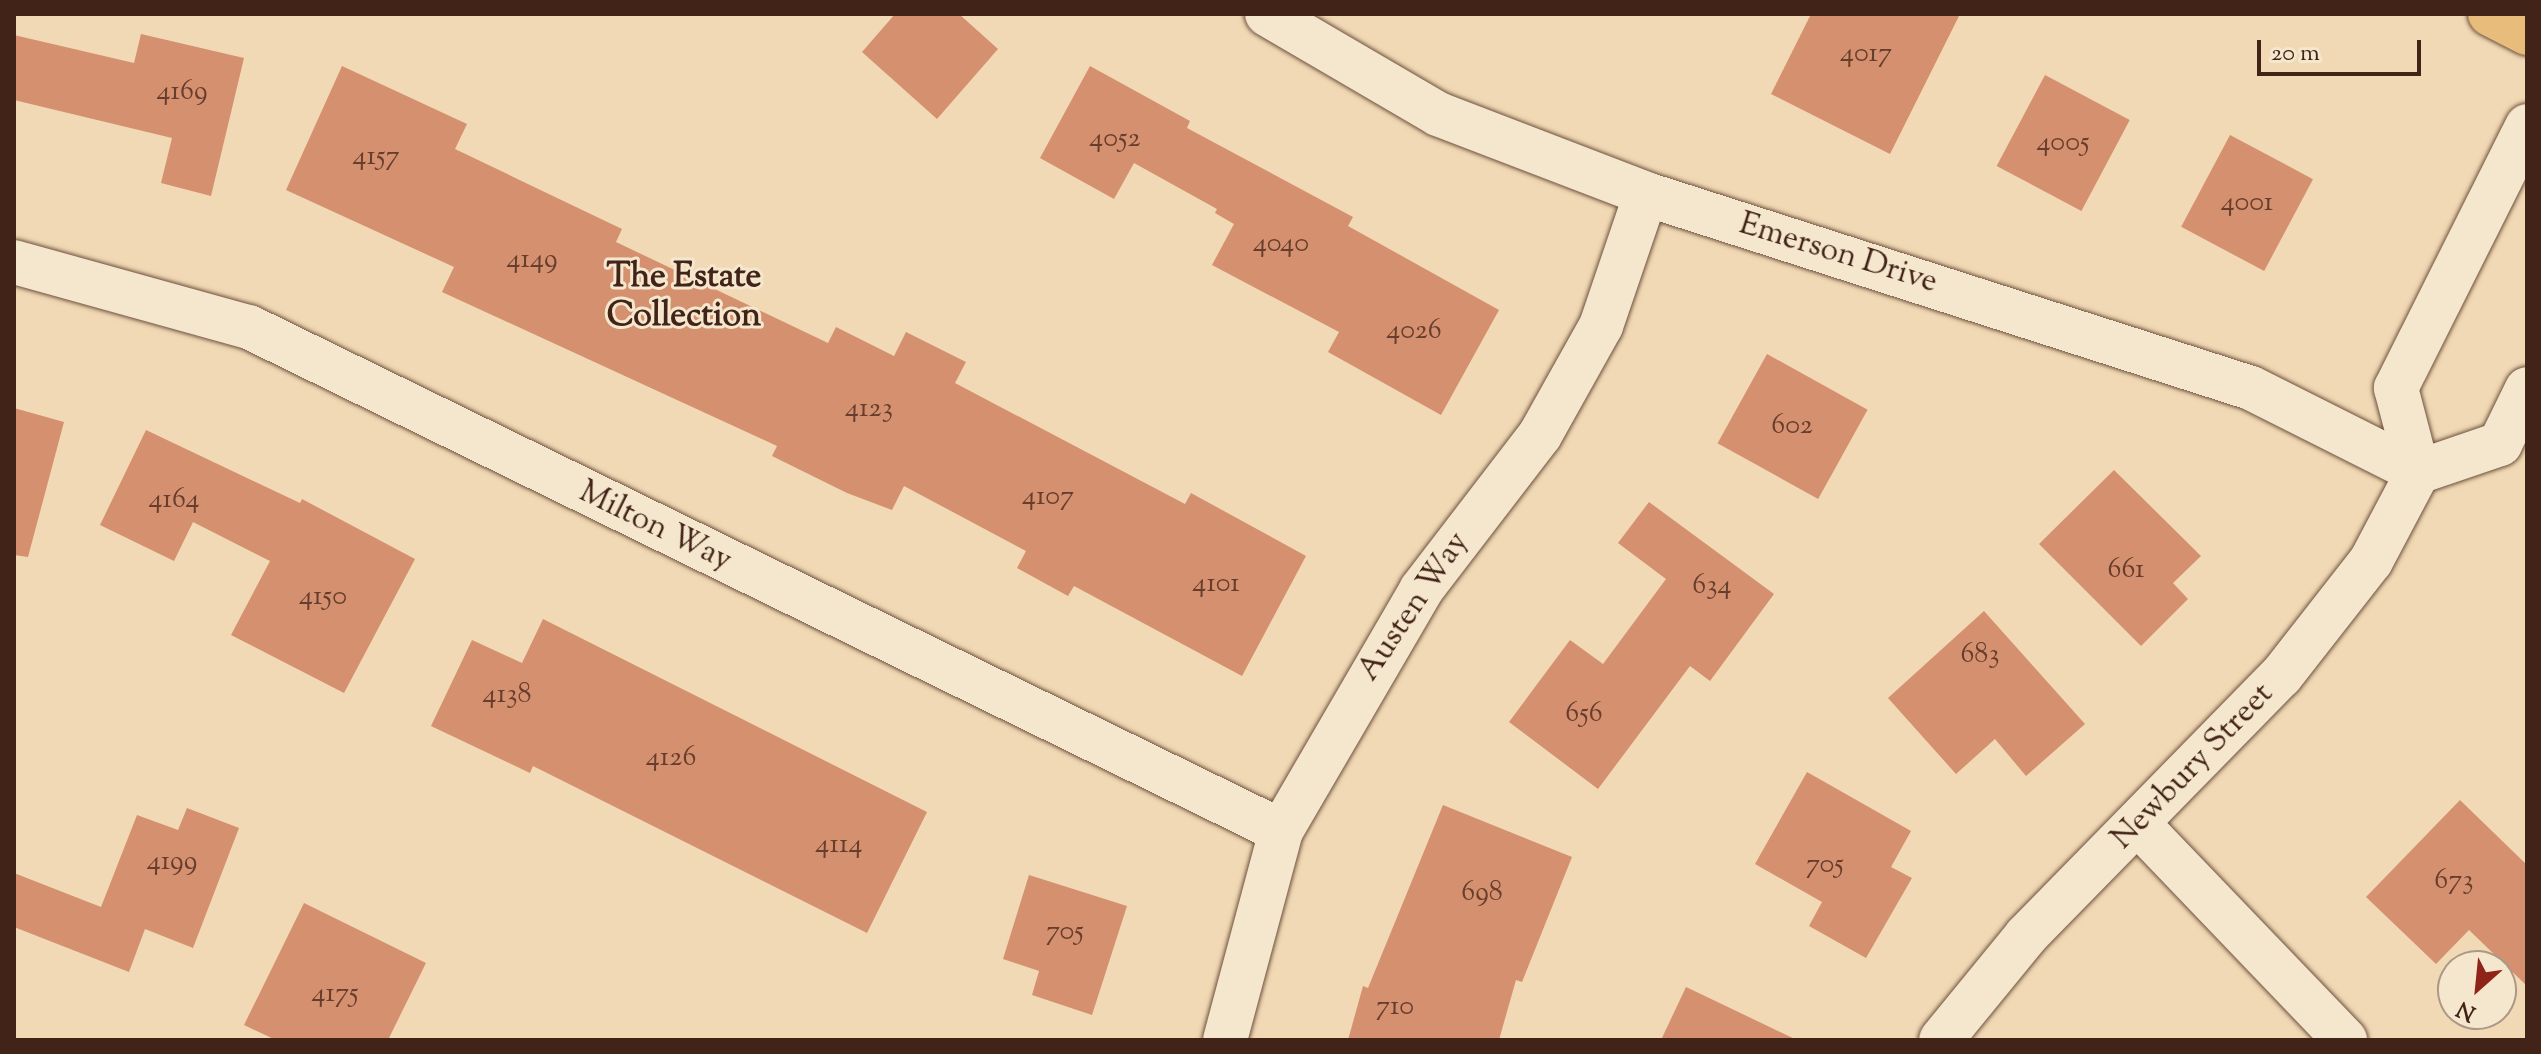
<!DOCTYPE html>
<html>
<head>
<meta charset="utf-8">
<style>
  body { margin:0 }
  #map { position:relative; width:2541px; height:1054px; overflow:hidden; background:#f0d9b4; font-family:"Sorts Mill Goudy",serif }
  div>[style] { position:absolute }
  .building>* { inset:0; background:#d5906f; transform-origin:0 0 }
  .roads { filter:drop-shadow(0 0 2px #6e503e) drop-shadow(0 0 2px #6e503e) }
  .minor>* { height:44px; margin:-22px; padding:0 22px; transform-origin:22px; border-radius:22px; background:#f5e6ce }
  .major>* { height:44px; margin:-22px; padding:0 22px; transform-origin:22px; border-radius:22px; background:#e8bc7a }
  span { translate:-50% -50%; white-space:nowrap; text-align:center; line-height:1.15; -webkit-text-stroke:6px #f5e6ce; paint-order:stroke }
  .number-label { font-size:28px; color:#673e2d }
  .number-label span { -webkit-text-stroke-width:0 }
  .street-label { font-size:32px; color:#422317 }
  .neighbourhood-label { font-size:34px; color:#422317; font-weight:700 }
  .frame { position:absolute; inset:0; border:16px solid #422317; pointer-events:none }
  .north { position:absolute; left:2437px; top:950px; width:80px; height:80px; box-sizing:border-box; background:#f5e6ce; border:2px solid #ad9885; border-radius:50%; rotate:207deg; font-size:22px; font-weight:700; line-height:32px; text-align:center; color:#422317 }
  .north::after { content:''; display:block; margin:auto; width:28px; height:36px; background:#8f2418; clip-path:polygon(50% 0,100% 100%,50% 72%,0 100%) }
  .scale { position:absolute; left:2257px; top:40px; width:164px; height:36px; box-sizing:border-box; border:4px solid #422317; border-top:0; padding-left:10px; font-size:24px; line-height:28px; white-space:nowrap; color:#422317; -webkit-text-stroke:6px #f5e6ce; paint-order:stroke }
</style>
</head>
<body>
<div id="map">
  <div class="building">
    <div style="clip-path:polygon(895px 14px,959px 14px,998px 49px,937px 119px,862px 52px)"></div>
    <div style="clip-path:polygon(1811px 14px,1960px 14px,1890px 154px,1771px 94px)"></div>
    <div style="clip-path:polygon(141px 34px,244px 58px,211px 196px,161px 183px,172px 138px,14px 100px,14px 35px,134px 63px)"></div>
    <div style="clip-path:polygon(342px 66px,467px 124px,455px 149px,622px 229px,616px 242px,828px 343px,836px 327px,894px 356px,906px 332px,966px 362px,955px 383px,1185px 504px,1191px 493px,1306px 556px,1242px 676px,1074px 586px,1068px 596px,1017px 568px,1026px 551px,904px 486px,892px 510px,847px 493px,772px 456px,777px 446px,442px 292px,454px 267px,286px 190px)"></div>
    <div style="clip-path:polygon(1090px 66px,1190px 121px,1187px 128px,1353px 217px,1348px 226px,1499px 310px,1441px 415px,1328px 352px,1339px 332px,1212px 265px,1234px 224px,1215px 213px,1217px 209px,1134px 163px,1114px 199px,1040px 158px)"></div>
    <div style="left:2045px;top:75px;width:96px;height:103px;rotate:28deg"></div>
    <div style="left:2230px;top:135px;width:94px;height:104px;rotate:28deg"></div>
    <div style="left:1767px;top:354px;width:115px;height:102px;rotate:29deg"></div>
    <div style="clip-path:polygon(14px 408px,64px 422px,28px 557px,14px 555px)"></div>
    <div style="clip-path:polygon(146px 430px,300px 503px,302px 499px,415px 559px,344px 693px,231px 635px,270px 561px,193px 522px,174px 561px,100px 525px)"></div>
    <div style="clip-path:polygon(2114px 470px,2201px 556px,2173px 583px,2188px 599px,2141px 646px,2039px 544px)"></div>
    <div style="clip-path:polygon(1649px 502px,1774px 594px,1710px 681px,1690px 666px,1598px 789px,1509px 722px,1570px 640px,1603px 664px,1666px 579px,1618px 543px)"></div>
    <div style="clip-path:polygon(1984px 611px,2085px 724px,2026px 776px,1995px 739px,1956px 774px,1888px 698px)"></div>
    <div style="clip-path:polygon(543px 619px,927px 812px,867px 933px,533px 766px,530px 773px,431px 726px,472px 640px,522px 663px)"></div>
    <div style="clip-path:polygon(1807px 772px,1911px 831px,1891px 867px,1912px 878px,1866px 958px,1809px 926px,1822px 902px,1755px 864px)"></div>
    <div style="clip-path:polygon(2460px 800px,2527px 865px,2527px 986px,2469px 930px,2436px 964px,2366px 897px)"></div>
    <div style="clip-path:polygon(1443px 805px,1572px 857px,1522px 982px,1516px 980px,1499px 1040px,1348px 1040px,1363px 986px,1368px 988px)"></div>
    <div style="clip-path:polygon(187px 808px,239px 828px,193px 948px,145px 929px,129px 972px,14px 927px,14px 873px,101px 907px,137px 815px,178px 830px)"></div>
    <div style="clip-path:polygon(1029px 875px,1127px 906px,1092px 1015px,1032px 995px,1039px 971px,1003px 959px)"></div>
    <div style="clip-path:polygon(304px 903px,426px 963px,388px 1040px,276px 1040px,244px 1025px)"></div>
    <div style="clip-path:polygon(1686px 987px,1797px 1040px,1661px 1040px)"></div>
  </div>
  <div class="roads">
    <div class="minor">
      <div style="left:1267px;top:14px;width:198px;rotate:30.3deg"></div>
      <div style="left:1438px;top:114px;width:223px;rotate:21deg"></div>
      <div style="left:1646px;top:194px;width:635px;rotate:17.78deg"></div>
      <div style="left:2251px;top:388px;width:187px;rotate:26.7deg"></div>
      <div style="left:14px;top:262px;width:244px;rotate:15.5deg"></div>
      <div style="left:249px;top:327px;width:1148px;rotate:26.03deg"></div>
      <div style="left:2418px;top:472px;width:87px;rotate:-104.7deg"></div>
      <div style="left:2396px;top:388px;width:293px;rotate:-63.4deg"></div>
      <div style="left:2139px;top:825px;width:298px;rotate:46.2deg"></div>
      <div style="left:1225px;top:1040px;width:216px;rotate:-75deg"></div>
      <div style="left:1281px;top:831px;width:279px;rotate:-59.8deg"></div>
      <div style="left:1421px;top:590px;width:195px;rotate:-52.5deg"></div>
      <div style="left:1540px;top:435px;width:125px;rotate:-60.8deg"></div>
      <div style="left:1601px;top:326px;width:139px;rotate:-71.2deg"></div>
      <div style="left:1941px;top:1040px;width:134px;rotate:-50.7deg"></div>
      <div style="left:2026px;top:936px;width:364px;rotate:-45.6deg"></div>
      <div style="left:2281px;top:676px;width:146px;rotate:-52deg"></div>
      <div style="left:2371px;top:561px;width:101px;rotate:-62.2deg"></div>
      <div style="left:2418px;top:472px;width:87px;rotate:-18.9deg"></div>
      <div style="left:2500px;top:444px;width:61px;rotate:-63.9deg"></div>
    </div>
    <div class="major">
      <div style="left:2490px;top:14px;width:42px;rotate:27.2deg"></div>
    </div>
  </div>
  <div class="number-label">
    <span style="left:1866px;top:54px">4017</span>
    <span style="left:182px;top:92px">4169</span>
    <span style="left:1115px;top:139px">4052</span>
    <span style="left:2063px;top:143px">4005</span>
    <span style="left:376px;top:157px">4157</span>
    <span style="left:2247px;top:203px">4001</span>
    <span style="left:1281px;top:244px">4040</span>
    <span style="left:532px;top:260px">4149</span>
    <span style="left:1414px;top:331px">4026</span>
    <span style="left:869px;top:409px">4123</span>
    <span style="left:1792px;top:426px">602</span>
    <span style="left:1048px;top:497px">4107</span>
    <span style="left:174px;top:500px">4164</span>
    <span style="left:2126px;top:570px">661</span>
    <span style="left:1216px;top:584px">4101</span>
    <span style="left:1712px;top:586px">634</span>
    <span style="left:323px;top:597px">4150</span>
    <span style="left:1980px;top:655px">683</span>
    <span style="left:507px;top:695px">4138</span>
    <span style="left:1584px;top:714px">656</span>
    <span style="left:671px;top:758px">4126</span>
    <span style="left:839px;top:845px">4114</span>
    <span style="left:172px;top:862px">4199</span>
    <span style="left:1825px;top:865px">705</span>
    <span style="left:2454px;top:881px">673</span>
    <span style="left:1482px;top:893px">698</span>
    <span style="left:1065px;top:932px">705</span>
    <span style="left:335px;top:994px">4175</span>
    <span style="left:1395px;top:1007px">710</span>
  </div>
  <div class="street-label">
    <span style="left:1838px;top:254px;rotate:17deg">Emerson Drive</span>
    <span style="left:655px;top:527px;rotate:26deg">Milton Way</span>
    <span style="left:1414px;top:607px;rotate:-56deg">Austen Way</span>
    <span style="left:2193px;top:767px;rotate:-46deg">Newbury Street</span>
  </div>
  <div class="neighbourhood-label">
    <span style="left:684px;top:297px">The Estate<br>Collection</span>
  </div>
  <div class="frame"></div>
  <div class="north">N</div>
  <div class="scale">20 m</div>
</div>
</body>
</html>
